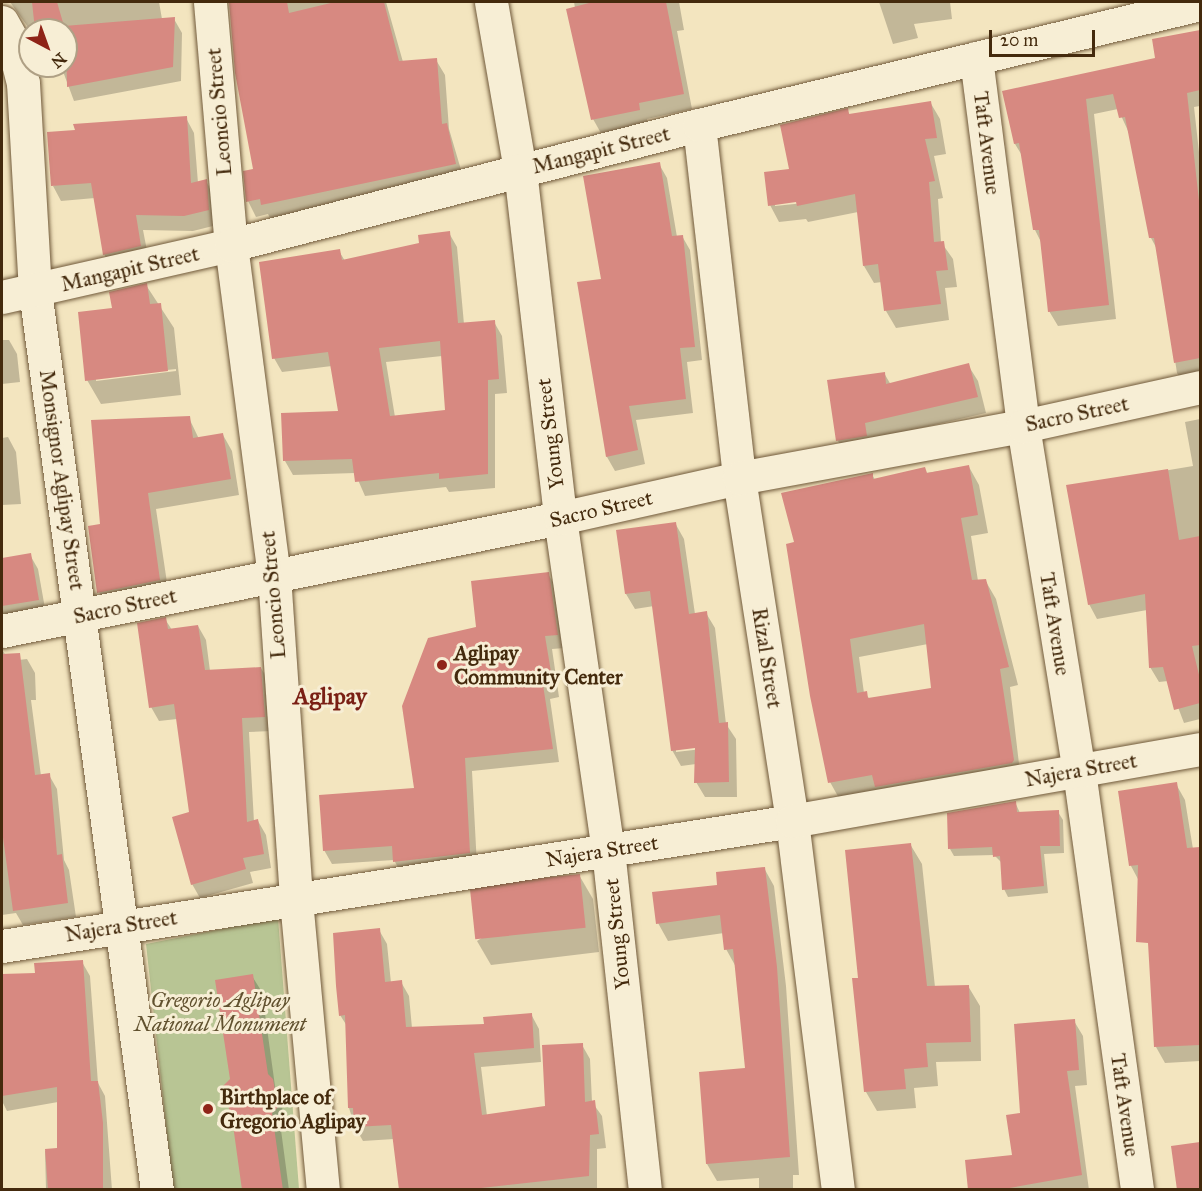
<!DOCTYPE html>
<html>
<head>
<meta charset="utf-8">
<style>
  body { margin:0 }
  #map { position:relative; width:1202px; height:1191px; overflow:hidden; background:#f3e5bf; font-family:"IM FELL Great Primer",serif }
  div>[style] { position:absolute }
  .green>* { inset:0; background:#b8c594 }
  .shadow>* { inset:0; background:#0003 }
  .building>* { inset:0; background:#d78981; transform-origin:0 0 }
  .roads { filter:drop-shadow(0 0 2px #70593a) drop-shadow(0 0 2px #70593a) }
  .street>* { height:33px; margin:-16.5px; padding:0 16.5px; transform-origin:16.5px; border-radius:16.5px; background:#f7eed5 }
  .dots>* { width:16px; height:16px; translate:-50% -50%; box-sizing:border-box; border:3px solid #f7eed5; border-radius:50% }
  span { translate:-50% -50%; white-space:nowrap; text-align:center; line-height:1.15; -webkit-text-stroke:6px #f7eed5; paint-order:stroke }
  .street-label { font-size:21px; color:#442a0d }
  .poi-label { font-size:21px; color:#442a0d; font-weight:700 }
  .left { translate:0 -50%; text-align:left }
  .park-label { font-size:21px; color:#61512f; font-style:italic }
  .quarter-label { font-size:24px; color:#7a1f14; font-weight:700 }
  .frame { position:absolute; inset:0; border:3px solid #442a0d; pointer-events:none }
  .north { position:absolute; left:18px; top:18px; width:60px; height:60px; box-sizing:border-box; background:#f7eed5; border:2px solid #afa085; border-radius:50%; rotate:139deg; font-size:16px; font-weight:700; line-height:24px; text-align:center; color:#442a0d }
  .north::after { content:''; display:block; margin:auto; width:21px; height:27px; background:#8f2418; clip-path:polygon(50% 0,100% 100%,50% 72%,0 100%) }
  .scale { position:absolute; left:989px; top:30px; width:106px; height:27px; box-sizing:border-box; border:3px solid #442a0d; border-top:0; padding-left:8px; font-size:18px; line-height:21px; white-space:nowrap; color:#442a0d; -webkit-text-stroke:4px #f7eed5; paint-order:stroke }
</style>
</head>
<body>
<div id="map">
  <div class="green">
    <div style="clip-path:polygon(278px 918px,299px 1189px,173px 1189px,146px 944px)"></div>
  </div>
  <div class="shadow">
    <div style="clip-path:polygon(10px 2px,159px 2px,162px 19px,174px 19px,182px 33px,181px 81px,74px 101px,61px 66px,66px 66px,66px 30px,28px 27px)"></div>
    <div style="clip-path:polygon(230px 2px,386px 2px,403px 62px,436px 60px,445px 75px,449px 129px,464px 180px,271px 220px,268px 214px,256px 217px,248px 201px,255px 170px,236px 73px)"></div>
    <div style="clip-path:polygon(574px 2px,679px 2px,684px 30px,677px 31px,692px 109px,647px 119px,648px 125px,602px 135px,593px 119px)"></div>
    <div style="clip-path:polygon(879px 2px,950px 2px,952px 19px,914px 24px,918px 38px,893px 44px)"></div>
    <div style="clip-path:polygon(1200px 32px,1200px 106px,1194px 107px,1200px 161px,1200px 385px,1186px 387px,1177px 373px,1158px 251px,1151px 238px,1129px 133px,1118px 109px,1094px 114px,1116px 319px,1058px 326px,1049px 311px,1041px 242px,1035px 230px,1023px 157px,1015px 144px,1004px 92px,1157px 59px,1153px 40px)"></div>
    <div style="clip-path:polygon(evenodd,930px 102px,940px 119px,946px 154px,934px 156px,943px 198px,938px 199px,941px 242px,953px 259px,957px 287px,945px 288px,949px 320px,896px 328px,886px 311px,882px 282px,874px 283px,864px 266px,858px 212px,808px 222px,806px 219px,779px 222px,770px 205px,791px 170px,847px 110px,850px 115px,930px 102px,803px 200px,804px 203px,775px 206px,775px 203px,803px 200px)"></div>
    <div style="clip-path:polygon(186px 118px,194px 133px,198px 183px,206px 181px,214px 196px,217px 225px,193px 231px,143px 230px,149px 261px,113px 269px,104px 254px,95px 198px,61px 201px,53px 186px)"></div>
    <div style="clip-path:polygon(659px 164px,667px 178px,677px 237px,682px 236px,690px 250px,702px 360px,687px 362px,693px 413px,636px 420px,645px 464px,615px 471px,607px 457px,579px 284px,603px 280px)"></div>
    <div style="clip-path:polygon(evenodd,449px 233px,457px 247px,464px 324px,494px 322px,502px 336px,507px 393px,495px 394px,495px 488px,449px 492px,446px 487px,365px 496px,355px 473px,293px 475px,285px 461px,340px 412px,332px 366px,282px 372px,274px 358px,339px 251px,345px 261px,420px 244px,449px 233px,442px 356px,447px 411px,395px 417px,386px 362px,442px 356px)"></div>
    <div style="clip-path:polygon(evenodd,146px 285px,174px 328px,181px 395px,101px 404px,87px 380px,114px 309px,146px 285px,176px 369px,176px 371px,96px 381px,96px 378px,176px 369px)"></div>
    <div style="clip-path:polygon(2px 340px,9px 340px,17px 354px,20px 382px,2px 384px)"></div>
    <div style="clip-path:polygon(968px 365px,978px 381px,986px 413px,873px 439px,847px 457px,838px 441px,884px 373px,891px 385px)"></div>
    <div style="clip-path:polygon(189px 418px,199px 439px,223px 435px,232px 451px,239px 495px,156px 509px,169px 596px,108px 608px,99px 592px,102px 526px)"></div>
    <div style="clip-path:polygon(1200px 419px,1200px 719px,1184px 723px,1168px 681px,1159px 682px,1150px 667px,1147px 610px,1097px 619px,1089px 604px,1067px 487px,1193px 466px,1185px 422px)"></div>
    <div style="clip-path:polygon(8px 437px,16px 452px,21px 504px,2px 505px,2px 438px)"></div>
    <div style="clip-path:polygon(evenodd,969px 467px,979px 485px,988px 533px,971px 536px,978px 581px,985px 580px,996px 599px,1018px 685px,1010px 687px,1021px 781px,840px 800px,830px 782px,796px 543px,872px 474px,875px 480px,969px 467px,928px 644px,933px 689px,870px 699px,864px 693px,859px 657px,928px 644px)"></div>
    <div style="clip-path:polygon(evenodd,675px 523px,684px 539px,695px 614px,706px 613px,715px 628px,726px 724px,736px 739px,737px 797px,705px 797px,696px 782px,696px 764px,681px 766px,672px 750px,654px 606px,635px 609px,626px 594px,618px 532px,675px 523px,702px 746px,702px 749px,676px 752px,676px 749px,702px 746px)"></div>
    <div style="clip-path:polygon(30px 555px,38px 569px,46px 614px,2px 631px,2px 559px)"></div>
    <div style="clip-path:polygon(548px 574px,556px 587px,565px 648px,552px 649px,559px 697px,550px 699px,559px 762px,472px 771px,477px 866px,402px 875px,394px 860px,332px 864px,324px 850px,416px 790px,478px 628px)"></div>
    <div style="clip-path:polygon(165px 619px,172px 630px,198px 626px,206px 640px,210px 671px,261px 668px,269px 682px,272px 731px,249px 732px,254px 822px,258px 821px,266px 835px,271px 868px,250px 872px,253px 883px,200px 898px,192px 884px,191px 814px,177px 719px,159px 721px,151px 707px)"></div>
    <div style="clip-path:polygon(2px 650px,10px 661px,27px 659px,35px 673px,36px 700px,31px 700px,41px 776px,49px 775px,57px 789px,64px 860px,69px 870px,76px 917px,23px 925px,16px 913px,2px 915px)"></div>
    <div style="clip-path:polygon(1176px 784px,1185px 800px,1193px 849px,1200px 849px,1200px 921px,1148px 929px,1139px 881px,1131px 866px,1120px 793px)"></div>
    <div style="clip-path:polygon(1015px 802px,1020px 813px,1058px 812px,1063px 820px,1064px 853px,1044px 854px,1048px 893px,1008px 897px,1004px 889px,1002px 863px,994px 855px,954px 856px,950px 849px)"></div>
    <div style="clip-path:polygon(910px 844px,922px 864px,935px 987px,968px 986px,980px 1006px,981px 1061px,936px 1062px,938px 1086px,914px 1088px,916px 1108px,877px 1111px,866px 1092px,860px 979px)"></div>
    <div style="clip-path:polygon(764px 868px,774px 886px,786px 986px,799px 1175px,793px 1175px,793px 1190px,759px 1190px,759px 1178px,717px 1181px,707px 1164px,700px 1073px,747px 1069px,736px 967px,726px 949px,724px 933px,668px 941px,658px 923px,719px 886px)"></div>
    <div style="clip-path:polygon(579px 875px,593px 899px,599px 952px,491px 965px,477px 941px)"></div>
    <div style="clip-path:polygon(379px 930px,387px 944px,391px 983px,401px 982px,409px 996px,412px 1028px,486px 1025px,531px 1014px,539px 1029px,541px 1062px,481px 1067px,487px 1116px,547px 1107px,582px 1045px,590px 1059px,592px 1102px,602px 1116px,606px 1148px,597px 1149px,597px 1190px,401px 1190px,394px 1139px,363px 1141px,355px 1127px,349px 1108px,347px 1026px,340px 1015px)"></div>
    <div style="clip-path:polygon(1151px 959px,1200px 991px,1200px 1061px,1165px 1063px,1156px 1047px)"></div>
    <div style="clip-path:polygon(82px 962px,90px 976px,98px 1083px,105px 1096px,112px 1190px,46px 1190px,45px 1151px,59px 1149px,58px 1102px,7px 1111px,2px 1101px,2px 975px,36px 974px)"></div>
    <div style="clip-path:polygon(252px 976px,262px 992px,275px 1086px,287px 1123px,281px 1130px,289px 1190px,244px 1190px)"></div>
    <div style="clip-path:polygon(1074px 1021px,1083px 1036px,1087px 1085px,1075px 1086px,1089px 1190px,960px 1190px,969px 1188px,1014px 1157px,1022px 1114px)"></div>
    <div style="clip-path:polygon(1200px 1144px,1200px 1190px,1178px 1190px,1173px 1148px)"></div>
  </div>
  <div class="building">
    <div style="clip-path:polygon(32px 2px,57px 2px,64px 26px,175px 17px,173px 67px,67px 87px,66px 30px,35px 30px)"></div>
    <div style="clip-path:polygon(229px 2px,287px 2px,289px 13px,335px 2px,384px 2px,399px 61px,437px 58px,442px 124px,447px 123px,456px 164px,261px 205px,260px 199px,246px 202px,243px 171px,253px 169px,235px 73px)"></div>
    <div style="clip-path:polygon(593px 2px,666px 2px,684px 94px,639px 103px,640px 110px,591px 120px,566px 9px)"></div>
    <div style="clip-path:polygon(1200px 30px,1200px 90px,1187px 93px,1200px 210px,1200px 358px,1174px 363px,1154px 238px,1149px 238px,1125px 117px,1119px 118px,1113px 94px,1086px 99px,1109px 305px,1048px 312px,1039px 230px,1033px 230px,1019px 143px,1014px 144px,1002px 91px,1155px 58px,1152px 39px)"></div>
    <div style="clip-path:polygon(931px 101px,937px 138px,925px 139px,935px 181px,929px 182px,934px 242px,944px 241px,948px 270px,936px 271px,941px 304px,884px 311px,878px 264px,863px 266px,855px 194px,797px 206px,796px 202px,768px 206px,764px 172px,789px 169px,780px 125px,848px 108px,849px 114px)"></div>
    <div style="clip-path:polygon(187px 116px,191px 183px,207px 179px,209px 210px,184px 216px,136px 215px,141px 246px,103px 255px,91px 183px,51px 186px,47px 132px,75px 130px,73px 124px)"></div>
    <div style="clip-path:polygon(660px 162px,672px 236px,683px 235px,691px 310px,695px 347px,680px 348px,686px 399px,629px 406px,638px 450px,606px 457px,577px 282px,601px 279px,583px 176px)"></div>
    <div style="clip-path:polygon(evenodd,450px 231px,458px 323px,495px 320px,499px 379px,488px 380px,488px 474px,439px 479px,439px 473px,355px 482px,352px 459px,283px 461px,281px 413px,338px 411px,328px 352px,272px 359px,259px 262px,340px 249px,342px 260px,419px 243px,418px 235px,450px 231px,440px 341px,445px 410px,390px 416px,379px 348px,440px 341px)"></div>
    <div style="clip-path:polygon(147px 283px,150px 304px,161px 303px,168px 371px,85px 381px,78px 312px,112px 308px,109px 292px)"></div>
    <div style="clip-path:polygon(969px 363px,978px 397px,865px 423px,867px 436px,836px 441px,827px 380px,885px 372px,886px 384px)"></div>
    <div style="clip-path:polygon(190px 416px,193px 438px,223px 433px,231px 479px,148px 493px,160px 580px,97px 593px,88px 526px,100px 524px,91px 420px)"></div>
    <div style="clip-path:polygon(evenodd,969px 465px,978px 515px,961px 518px,972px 580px,986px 579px,1009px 667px,1000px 669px,1014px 760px,1012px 763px,875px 787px,872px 775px,828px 783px,810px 696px,786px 544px,794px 542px,781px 493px,873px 473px,873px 479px,925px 467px,927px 473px,969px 465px,924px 624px,931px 688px,868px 698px,867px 691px,857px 693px,850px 639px,924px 624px)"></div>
    <div style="clip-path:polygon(1168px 469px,1179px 540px,1200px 536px,1200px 645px,1192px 646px,1200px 679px,1200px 703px,1174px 710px,1163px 667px,1149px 668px,1145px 594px,1088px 605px,1066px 485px)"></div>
    <div style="clip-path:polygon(676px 522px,689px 614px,707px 611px,719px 723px,728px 722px,729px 782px,694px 783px,695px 748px,671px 751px,650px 591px,625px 594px,616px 530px)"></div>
    <div style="clip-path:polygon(31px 553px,39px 600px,2px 606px,2px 558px)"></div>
    <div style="clip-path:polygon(549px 572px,558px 635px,545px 636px,553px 684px,543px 685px,553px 749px,465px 758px,470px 853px,393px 862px,392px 846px,323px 851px,319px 795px,414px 788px,402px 706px,428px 638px,476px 627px,471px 581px)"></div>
    <div style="clip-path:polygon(166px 617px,168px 629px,198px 625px,205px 670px,261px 667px,265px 717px,242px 718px,247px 822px,258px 819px,264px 854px,243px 858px,246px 869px,191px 885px,172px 817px,189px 812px,174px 704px,149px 708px,137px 623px)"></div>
    <div style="clip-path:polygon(20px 653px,35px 775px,50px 773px,57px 855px,62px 854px,68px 903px,13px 911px,2px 830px,2px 654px)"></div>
    <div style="clip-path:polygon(1177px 782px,1187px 848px,1200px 847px,1200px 1045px,1154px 1047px,1148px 943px,1136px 942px,1138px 865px,1129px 866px,1118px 791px)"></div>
    <div style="clip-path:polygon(1016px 801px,1017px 812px,1059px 810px,1060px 846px,1040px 846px,1044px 886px,1002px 890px,1000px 856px,993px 857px,992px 847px,948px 849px,947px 813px)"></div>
    <div style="clip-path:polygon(911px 843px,927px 986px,969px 985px,971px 1042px,926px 1043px,928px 1067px,904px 1069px,906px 1089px,864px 1092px,852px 978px,858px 978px,845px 850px)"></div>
    <div style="clip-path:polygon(765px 867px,777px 967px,790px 1157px,706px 1164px,699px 1072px,745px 1068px,733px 949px,724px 950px,720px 915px,656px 924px,652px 892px,717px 885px,716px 872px)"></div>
    <div style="left:580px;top:874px;width:54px;height:111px;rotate:84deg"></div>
    <div style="clip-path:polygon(380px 928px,385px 982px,402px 980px,406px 1027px,484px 1024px,483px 1017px,532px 1013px,534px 1048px,474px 1053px,482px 1115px,545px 1106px,542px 1045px,583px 1043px,585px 1102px,595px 1100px,599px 1134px,590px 1135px,589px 1176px,463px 1190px,399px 1190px,391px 1125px,354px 1127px,353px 1108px,348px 1108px,345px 1015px,339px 1016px,336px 986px,333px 933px)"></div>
    <div style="clip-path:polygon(83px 960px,91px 1081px,98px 1081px,103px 1123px,103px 1190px,48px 1190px,45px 1149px,57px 1148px,57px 1087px,2px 1096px,2px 974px,35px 973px,34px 963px)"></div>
    <div style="clip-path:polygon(253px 974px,268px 1074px,273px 1079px,278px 1107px,272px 1113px,283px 1190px,242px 1190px,232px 1118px,222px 1087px,230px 1079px,215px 980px)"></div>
    <div style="clip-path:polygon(1075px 1019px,1079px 1070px,1067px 1071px,1082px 1175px,998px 1190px,968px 1190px,965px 1160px,1012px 1155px,1006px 1115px,1020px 1113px,1014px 1024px)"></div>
    <div style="clip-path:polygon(1200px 1142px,1200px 1190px,1177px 1190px,1171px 1146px)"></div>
  </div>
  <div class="roads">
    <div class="street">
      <div style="left:210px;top:2px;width:244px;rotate:85.1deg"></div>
      <div style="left:231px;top:245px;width:333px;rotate:82.6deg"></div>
      <div style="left:274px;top:575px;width:326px;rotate:86.1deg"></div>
      <div style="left:296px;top:900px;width:291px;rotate:84.7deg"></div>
      <div style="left:491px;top:2px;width:170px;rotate:80.2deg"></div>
      <div style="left:520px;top:170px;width:350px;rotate:83.4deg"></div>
      <div style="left:560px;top:518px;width:335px;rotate:81.8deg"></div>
      <div style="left:608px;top:850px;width:342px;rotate:83.8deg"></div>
      <div style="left:2px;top:22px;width:21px;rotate:61deg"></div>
      <div style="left:12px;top:40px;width:44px;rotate:75.7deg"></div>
      <div style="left:23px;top:83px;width:208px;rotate:86.7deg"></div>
      <div style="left:35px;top:291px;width:907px;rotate:82.27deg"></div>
      <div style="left:976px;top:58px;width:371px;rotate:82.7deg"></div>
      <div style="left:1023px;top:426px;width:350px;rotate:80.8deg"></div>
      <div style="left:1079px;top:771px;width:423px;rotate:82.1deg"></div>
      <div style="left:699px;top:125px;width:355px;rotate:83.5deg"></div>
      <div style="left:739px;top:478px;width:347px;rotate:81.2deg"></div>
      <div style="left:792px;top:821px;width:372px;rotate:82.9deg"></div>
      <div style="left:2px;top:297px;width:235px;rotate:-12.8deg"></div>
      <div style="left:231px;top:245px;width:483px;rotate:-14.4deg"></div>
      <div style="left:699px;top:125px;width:515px;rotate:-13.58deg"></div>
      <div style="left:2px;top:631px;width:569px;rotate:-11.45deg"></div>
      <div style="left:560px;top:518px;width:183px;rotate:-12.6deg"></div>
      <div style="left:739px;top:478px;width:289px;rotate:-10.4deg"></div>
      <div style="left:1023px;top:426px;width:181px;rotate:-12.4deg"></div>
      <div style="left:2px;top:946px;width:800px;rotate:-8.99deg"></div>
      <div style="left:792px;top:821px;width:414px;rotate:-10deg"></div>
    </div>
  </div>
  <div class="dots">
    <div style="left:442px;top:665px;background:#8f2418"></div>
    <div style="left:208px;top:1109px;background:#8f2418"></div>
  </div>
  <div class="street-label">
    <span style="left:219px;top:112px;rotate:-95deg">Leoncio Street</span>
    <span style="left:987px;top:143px;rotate:83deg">Taft Avenue</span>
    <span style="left:601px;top:150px;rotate:-14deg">Mangapit Street</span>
    <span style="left:130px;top:269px;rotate:-13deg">Mangapit Street</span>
    <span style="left:1077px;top:414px;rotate:-12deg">Sacro Street</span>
    <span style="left:550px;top:434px;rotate:-97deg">Young Street</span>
    <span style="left:62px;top:480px;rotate:82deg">Monsignor Aglipay Street</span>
    <span style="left:601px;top:509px;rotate:-13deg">Sacro Street</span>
    <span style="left:273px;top:595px;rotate:-95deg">Leoncio Street</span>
    <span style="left:125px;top:606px;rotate:-12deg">Sacro Street</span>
    <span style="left:1055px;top:624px;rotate:81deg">Taft Avenue</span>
    <span style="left:767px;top:658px;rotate:81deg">Rizal Street</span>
    <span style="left:1081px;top:770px;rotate:-10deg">Najera Street</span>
    <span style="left:602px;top:851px;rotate:-9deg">Najera Street</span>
    <span style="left:121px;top:926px;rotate:-9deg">Najera Street</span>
    <span style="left:617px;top:934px;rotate:-96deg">Young Street</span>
    <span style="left:1125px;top:1105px;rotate:82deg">Taft Avenue</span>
  </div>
  <div class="poi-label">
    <span class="left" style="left:454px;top:665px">Aglipay<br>Community Center</span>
    <span class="left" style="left:220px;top:1109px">Birthplace of<br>Gregorio Aglipay</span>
  </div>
  <div class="park-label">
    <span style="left:220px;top:1012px">Gregorio Aglipay<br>National Monument</span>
  </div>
  <div class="quarter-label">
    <span style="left:330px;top:697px">Aglipay</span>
  </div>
  <div class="frame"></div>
  <div class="north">N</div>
  <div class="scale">20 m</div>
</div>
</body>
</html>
